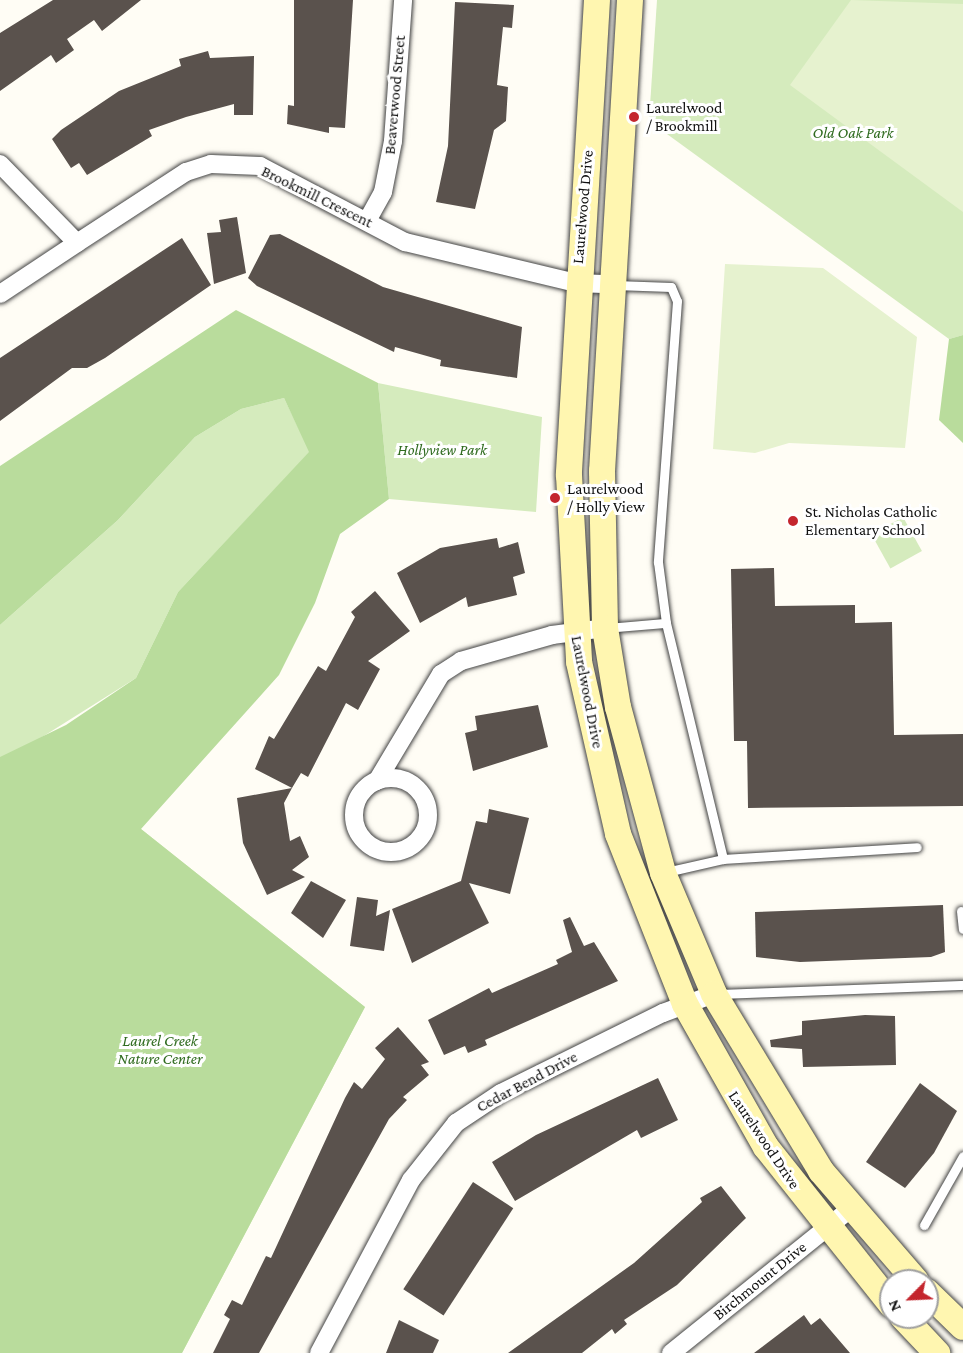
<!DOCTYPE html>
<html>
<head>
<meta charset="utf-8">
<style>
  body { margin:0 }
  #map { position:relative; width:963px; height:1353px; overflow:hidden; background:#fffdf5; font-family:"Crimson Pro",serif }
  div>[style] { position:absolute }
  .green>* { inset:0; background:#d5ebbd; transform-origin:0 0 }
  .forest>* { inset:0; background:#b9dc9c }
  .pitch>* { inset:0; background:#e6f2cf }
  .building>* { inset:0; background:#5a524d; transform-origin:0 0 }
  .roads { filter:drop-shadow(0 0 2px #444) drop-shadow(0 0 2px #444) }
  .lane>* { height:9px; margin:-4.5px; padding:0 4.5px; transform-origin:4.5px; border-radius:4.5px; background:#fff }
  .street>* { height:18px; margin:-9px; padding:0 9px; transform-origin:9px; border-radius:9px; background:#fff }
  .street>.ring { margin:-9px; padding:0; box-sizing:content-box; background:none; border:18px solid #fff; border-radius:50% }
  .secondary>* { height:26px; margin:-13px; padding:0 13px; transform-origin:13px; border-radius:13px; background:#fff6b0 }
  .dots>* { width:16px; height:16px; translate:-50% -50%; box-sizing:border-box; border:3px solid #fff; border-radius:50% }
  span { translate:-50% -50%; white-space:nowrap; text-align:center; line-height:1.15; -webkit-text-stroke:6px #fff; paint-order:stroke }
  .street-label { font-size:16px; color:#111 }
  .poi-label { font-size:16px; color:#111 }
  .left { translate:0 -50%; text-align:left }
  .park-label { font-size:16px; color:#2f6b1f; font-style:italic }
  .north { position:absolute; left:879px; top:1269px; width:60px; height:60px; box-sizing:border-box; background:#fff; border:2px solid #a0a0a0; border-radius:50%; rotate:246deg; font-size:16px; font-weight:700; line-height:24px; text-align:center; color:#111 }
  .north::after { content:''; display:block; margin:auto; width:21px; height:27px; background:#c4262e; clip-path:polygon(50% 0,100% 100%,50% 72%,0 100%) }
</style>
</head>
<body>
<div id="map">
  <div class="green">
    <div style="clip-path:polygon(657px 0,963px 0,963px 335px,949px 339px,649px 121px)"></div>
    <div style="clip-path:polygon(378px 383px,542px 417px,536px 512px,389px 499px)"></div>
    <div style="clip-path:polygon(284px 398px,310px 452px,178px 592px,136px 678px,39px 739px,141px 829px,365px 1007px,182px 1353px,0 1353px,0 625px,118px 520px,195px 437px,241px 409px)"></div>
    <div style="left:903px;top:517px;width:39px;height:36px;rotate:61deg"></div>
  </div>
  <div class="forest">
    <div style="clip-path:polygon(236px 310px,378px 383px,389px 499px,340px 534px,315px 603px,279px 675px,141px 829px,365px 1007px,182px 1353px,0 1353px,0 757px,66px 725px,136px 678px,178px 592px,309px 452px,284px 398px,241px 409px,195px 437px,118px 520px,0 625px,0 466px)"></div>
    <div style="clip-path:polygon(963px 335px,963px 443px,939px 420px,949px 339px)"></div>
  </div>
  <div class="pitch">
    <div style="clip-path:polygon(851px 0,963px 4px,963px 212px,790px 85px)"></div>
    <div style="clip-path:polygon(725px 264px,823px 268px,917px 337px,905px 448px,789px 443px,755px 453px,713px 449px)"></div>
  </div>
  <div class="building">
    <div style="clip-path:polygon(53px 0,141px 0,102px 31px,94px 20px,67px 39px,74px 50px,56px 63px,51px 55px,0 91px,0 33px)"></div>
    <div style="clip-path:polygon(294px 0,353px 0,345px 128px,329px 127px,329px 133px,287px 124px,288px 105px,294px 106px)"></div>
    <div style="clip-path:polygon(455px 2px,514px 5px,512px 28px,503px 27px,497px 85px,508px 87px,506px 121px,494px 130px,475px 209px,436px 202px,448px 146px)"></div>
    <div style="clip-path:polygon(208px 51px,210px 58px,254px 56px,253px 115px,234px 115px,234px 104px,186px 117px,149px 130px,152px 136px,87px 175px,79px 163px,71px 168px,52px 139px,61px 130px,119px 91px,181px 66px,179px 59px)"></div>
    <div style="clip-path:polygon(237px 217px,246px 273px,214px 284px,207px 233px,221px 232px,219px 220px)"></div>
    <div style="clip-path:polygon(280px 234px,383px 287px,522px 327px,517px 378px,440px 366px,441px 360px,395px 347px,394px 352px,257px 286px,248px 278px,270px 235px)"></div>
    <div style="clip-path:polygon(182px 238px,211px 285px,105px 358px,87px 368px,72px 368px,0 421px,0 358px)"></div>
    <div style="clip-path:polygon(497px 538px,499px 548px,518px 542px,525px 573px,513px 577px,517px 595px,468px 607px,466px 597px,420px 623px,397px 573px,440px 548px)"></div>
    <div style="clip-path:polygon(774px 568px,775px 606px,855px 605px,855px 623px,892px 622px,894px 735px,963px 734px,963px 806px,748px 808px,747px 741px,734px 741px,731px 569px)"></div>
    <div style="clip-path:polygon(375px 591px,410px 631px,368px 661px,380px 669px,358px 710px,346px 703px,308px 777px,301px 773px,292px 788px,255px 769px,269px 736px,274px 739px,318px 666px,326px 671px,355px 617px,351px 612px)"></div>
    <div style="clip-path:polygon(538px 705px,548px 747px,473px 771px,465px 733px,477px 730px,475px 716px)"></div>
    <div style="clip-path:polygon(292px 788px,284px 803px,290px 841px,300px 836px,309px 857px,292px 870px,305px 877px,267px 895px,243px 843px,237px 798px)"></div>
    <div style="clip-path:polygon(489px 809px,529px 818px,510px 894px,469px 883px,489px 923px,412px 963px,392px 909px,461px 881px,476px 821px,487px 823px)"></div>
    <div style="clip-path:polygon(311px 881px,346px 900px,323px 938px,291px 913px)"></div>
    <div style="clip-path:polygon(357px 897px,378px 900px,376px 916px,390px 910px,384px 951px,350px 946px)"></div>
    <div style="clip-path:polygon(943px 905px,945px 952px,931px 957px,800px 962px,756px 957px,755px 912px)"></div>
    <div style="clip-path:polygon(570px 917px,584px 946px,594px 942px,618px 981px,485px 1040px,487px 1045px,468px 1053px,465px 1046px,444px 1055px,428px 1020px,489px 988px,492px 993px,558px 964px,556px 960px,572px 952px,563px 920px)"></div>
    <div style="clip-path:polygon(865px 1015px,895px 1016px,896px 1065px,803px 1067px,802px 1049px,771px 1047px,770px 1040px,802px 1035px,802px 1021px)"></div>
    <div style="clip-path:polygon(398px 1027px,429px 1062px,421px 1065px,429px 1075px,403px 1097px,407px 1100px,389px 1119px,259px 1353px,213px 1353px,230px 1319px,224px 1315px,232px 1300px,242px 1305px,266px 1256px,271px 1258px,345px 1098px,354px 1082px,362px 1089px,385px 1059px,375px 1048px)"></div>
    <div style="clip-path:polygon(658px 1078px,678px 1120px,641px 1138px,637px 1130px,515px 1201px,492px 1162px,536px 1135px)"></div>
    <div style="clip-path:polygon(920px 1083px,957px 1111px,934px 1153px,905px 1188px,866px 1162px)"></div>
    <div style="left:473px;top:1182px;width:48px;height:128px;rotate:33deg"></div>
    <div style="clip-path:polygon(721px 1186px,746px 1218px,677px 1285px,624px 1320px,627px 1324px,615px 1334px,612px 1329px,582px 1353px,508px 1353px,634px 1263px,702px 1202px,700px 1198px)"></div>
    <div style="clip-path:polygon(804px 1315px,811px 1325px,820px 1318px,850px 1353px,754px 1353px)"></div>
    <div style="clip-path:polygon(399px 1320px,439px 1340px,433px 1353px,386px 1353px)"></div>
  </div>
  <div class="roads">
    <div class="lane">
      <div style="left:615px;top:285px;width:56px;rotate:2deg"></div>
      <div style="left:671px;top:287px;width:15px;rotate:67deg"></div>
      <div style="left:677px;top:301px;width:262px;rotate:94.2deg"></div>
      <div style="left:658px;top:562px;width:62px;rotate:82.5deg"></div>
      <div style="left:666px;top:623px;width:243px;rotate:76.4deg"></div>
      <div style="left:606px;top:628px;width:60px;rotate:-4.8deg"></div>
      <div style="left:666px;top:872px;width:58px;rotate:-12.8deg"></div>
      <div style="left:723px;top:859px;width:194px;rotate:-3.5deg"></div>
      <div style="left:961px;top:911px;width:18px;rotate:84deg"></div>
      <div style="left:717px;top:994px;width:246px;rotate:-2.1deg"></div>
      <div style="left:924px;top:1225px;width:79px;rotate:-60.5deg"></div>
    </div>
    <div class="street">
      <div style="left:0;top:164px;width:110px;rotate:45.7deg"></div>
      <div style="left:77px;top:243px;width:130px;rotate:-33.1deg"></div>
      <div style="left:186px;top:172px;width:26px;rotate:-18deg"></div>
      <div style="left:211px;top:164px;width:49px;rotate:2.3deg"></div>
      <div style="left:260px;top:166px;width:164px;rotate:27.7deg"></div>
      <div style="left:405px;top:242px;width:176px;rotate:13.5deg"></div>
      <div style="left:576px;top:283px;width:34px;rotate:2deg"></div>
      <div style="left:367px;top:221px;width:33px;rotate:-61deg"></div>
      <div style="left:383px;top:192px;width:52px;rotate:-78.9deg"></div>
      <div style="left:393px;top:141px;width:141px;rotate:-85.9deg"></div>
      <div style="left:0;top:294px;width:92px;rotate:-33.5deg"></div>
      <div class="ring" style="left:354px;top:778px;width:56px;height:56px"></div>
      <div style="left:377px;top:781px;width:125px;rotate:-59.1deg"></div>
      <div style="left:441px;top:674px;width:24px;rotate:-33deg"></div>
      <div style="left:461px;top:661px;width:95px;rotate:-15.9deg"></div>
      <div style="left:552px;top:635px;width:53px;rotate:-7.5deg"></div>
      <div style="left:319px;top:1353px;width:196px;rotate:-62deg"></div>
      <div style="left:411px;top:1180px;width:73px;rotate:-51.7deg"></div>
      <div style="left:456px;top:1123px;width:54px;rotate:-33.7deg"></div>
      <div style="left:501px;top:1093px;width:181px;rotate:-26.3deg"></div>
      <div style="left:663px;top:1013px;width:54px;rotate:-20.4deg"></div>
      <div style="left:671px;top:1353px;width:230px;rotate:-38.8deg"></div>
    </div>
    <div class="secondary">
      <div style="left:597px;top:0;width:476px;rotate:93.4deg"></div>
      <div style="left:569px;top:475px;width:187px;rotate:86.9deg"></div>
      <div style="left:579px;top:662px;width:176px;rotate:77.2deg"></div>
      <div style="left:618px;top:834px;width:183px;rotate:68.5deg"></div>
      <div style="left:685px;top:1004px;width:164px;rotate:60.5deg"></div>
      <div style="left:766px;top:1147px;width:201px;rotate:51.5deg"></div>
      <div style="left:630px;top:0;width:472px;rotate:93.4deg"></div>
      <div style="left:602px;top:471px;width:157px;rotate:88.9deg"></div>
      <div style="left:605px;top:628px;width:80px;rotate:80.7deg"></div>
      <div style="left:618px;top:707px;width:172px;rotate:74.8deg"></div>
      <div style="left:663px;top:873px;width:131px;rotate:67.1deg"></div>
      <div style="left:714px;top:994px;width:207px;rotate:58.8deg"></div>
      <div style="left:821px;top:1171px;width:145px;rotate:49.2deg"></div>
      <div style="left:927px;top:1292px;width:50px;rotate:44.2deg"></div>
      <div style="left:903px;top:1317px;width:50px;rotate:46.6deg"></div>
    </div>
  </div>
  <div class="dots">
    <div style="left:634px;top:117px;background:#c4262e"></div>
    <div style="left:555px;top:498px;background:#c4262e"></div>
    <div style="left:793px;top:521px;background:#c4262e"></div>
  </div>
  <div class="street-label">
    <span style="left:395px;top:95px;rotate:-85deg">Beaverwood Street</span>
    <span style="left:317px;top:197px;rotate:26deg">Brookmill Crescent</span>
    <span style="left:583px;top:207px;rotate:-85deg">Laurelwood Drive</span>
    <span style="left:587px;top:692px;rotate:79deg">Laurelwood Drive</span>
    <span style="left:527px;top:1082px;rotate:-28deg">Cedar Bend Drive</span>
    <span style="left:764px;top:1140px;rotate:56deg">Laurelwood Drive</span>
    <span style="left:760px;top:1281px;rotate:-39deg">Birchmount Drive</span>
  </div>
  <div class="poi-label">
    <span class="left" style="left:646px;top:117px">Laurelwood<br>/ Brookmill</span>
    <span class="left" style="left:567px;top:498px">Laurelwood<br>/ Holly View</span>
    <span class="left" style="left:805px;top:521px">St. Nicholas Catholic<br>Elementary School</span>
  </div>
  <div class="park-label">
    <span style="left:853px;top:133px">Old Oak Park</span>
    <span style="left:442px;top:450px">Hollyview Park</span>
    <span style="left:160px;top:1050px">Laurel Creek<br>Nature Center</span>
  </div>
  <div class="north">N</div>
</div>
</body>
</html>
